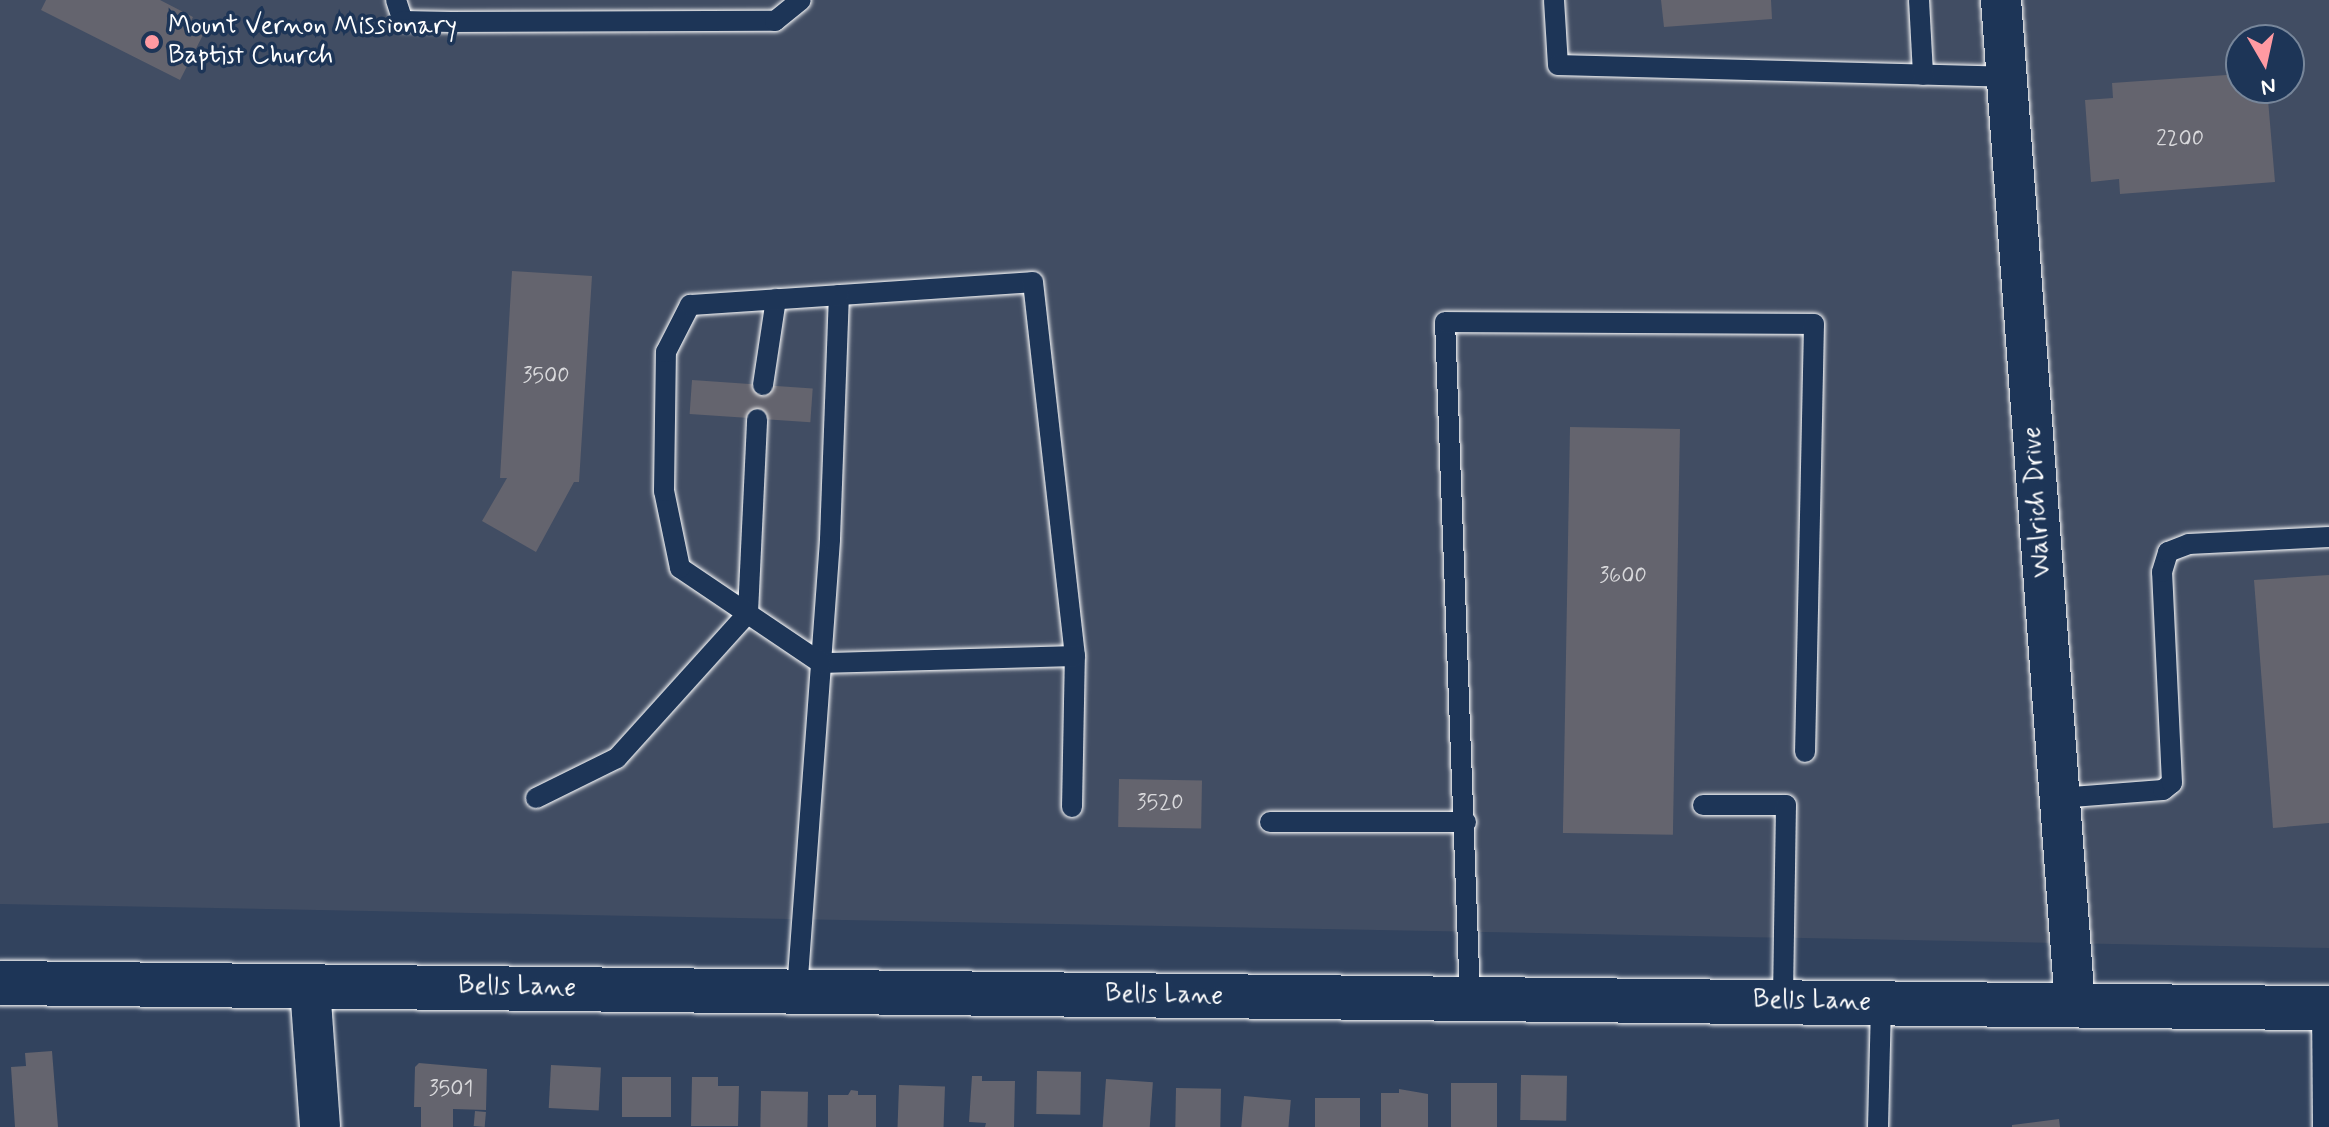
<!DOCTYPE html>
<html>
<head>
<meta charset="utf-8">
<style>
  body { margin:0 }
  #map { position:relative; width:2329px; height:1127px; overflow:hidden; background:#32435e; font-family:Mynerve,sans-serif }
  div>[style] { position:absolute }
  .built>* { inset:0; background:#414d63 }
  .building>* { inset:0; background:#64646e; transform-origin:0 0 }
  .roads { filter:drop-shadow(0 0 2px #fff) drop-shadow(0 0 2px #fff) }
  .service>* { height:20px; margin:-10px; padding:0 10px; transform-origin:10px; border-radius:10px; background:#1d3557 }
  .minor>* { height:40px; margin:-20px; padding:0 20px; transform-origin:20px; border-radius:20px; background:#1d3557 }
  .secondary>* { height:44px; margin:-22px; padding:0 22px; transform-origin:22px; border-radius:22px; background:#1d3557 }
  .dots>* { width:22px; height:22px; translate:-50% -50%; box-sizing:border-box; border:4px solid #1d3557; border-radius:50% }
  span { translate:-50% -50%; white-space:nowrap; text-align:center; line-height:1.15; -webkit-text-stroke:7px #1d3557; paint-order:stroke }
  .number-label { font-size:22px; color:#d8d8db }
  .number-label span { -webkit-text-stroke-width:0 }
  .poi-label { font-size:26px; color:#fff }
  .left { translate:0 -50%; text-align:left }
  .street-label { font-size:26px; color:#fff }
  .north { position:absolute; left:2225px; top:24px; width:80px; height:80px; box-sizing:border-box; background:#1d3557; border:2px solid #77869a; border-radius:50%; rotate:171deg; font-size:22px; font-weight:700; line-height:32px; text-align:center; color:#fff }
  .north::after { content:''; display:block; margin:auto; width:28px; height:36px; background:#ff9aa2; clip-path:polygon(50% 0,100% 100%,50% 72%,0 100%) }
</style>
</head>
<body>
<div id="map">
  <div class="built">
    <div style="clip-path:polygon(evenodd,0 0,2329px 0,2329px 948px,0 904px,0 0,2241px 40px,2289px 40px,2289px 88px,2241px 88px,2241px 40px)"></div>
  </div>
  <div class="building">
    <div style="clip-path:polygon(46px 0,160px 0,193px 17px,191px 21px,206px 29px,180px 80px,41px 10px)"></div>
    <div style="clip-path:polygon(1661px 0,1771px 0,1772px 19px,1664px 27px)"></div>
    <div style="clip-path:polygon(2241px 74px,2241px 88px,2267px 88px,2275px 182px,2120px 194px,2119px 179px,2091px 182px,2085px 100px,2113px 98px,2112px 83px)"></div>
    <div style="clip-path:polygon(512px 271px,592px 276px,579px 482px,574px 482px,536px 552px,482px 521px,507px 478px,500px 478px)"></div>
    <div style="left:692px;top:380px;width:121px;height:34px;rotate:4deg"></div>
    <div style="left:1570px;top:427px;width:110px;height:406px;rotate:1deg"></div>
    <div style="clip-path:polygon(2329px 575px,2329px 823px,2273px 828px,2254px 580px)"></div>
    <div style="left:1119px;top:779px;width:83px;height:48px;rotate:1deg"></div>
    <div style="clip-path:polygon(52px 1051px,58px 1127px,15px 1127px,11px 1067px,26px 1066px,25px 1053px)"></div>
    <div style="clip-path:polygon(419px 1063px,487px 1069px,486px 1110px,453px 1109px,453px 1127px,421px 1127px,421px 1107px,414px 1107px,415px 1067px)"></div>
    <div style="left:551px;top:1065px;width:50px;height:43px;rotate:3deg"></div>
    <div style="left:1037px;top:1071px;width:44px;height:43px;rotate:1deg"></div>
    <div style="left:1521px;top:1075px;width:46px;height:45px;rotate:1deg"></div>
    <div style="clip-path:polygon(972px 1076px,982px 1076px,982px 1081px,1015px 1081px,1014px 1127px,985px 1127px,986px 1123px,969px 1122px)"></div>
    <div style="left:622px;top:1077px;width:49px;height:40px"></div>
    <div style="clip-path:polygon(692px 1077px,718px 1077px,718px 1086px,739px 1086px,738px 1126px,691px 1126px)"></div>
    <div style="left:1106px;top:1079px;width:47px;height:48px;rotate:4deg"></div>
    <div style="left:1451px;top:1083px;width:46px;height:44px"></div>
    <div style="left:899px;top:1085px;width:46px;height:42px;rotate:2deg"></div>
    <div style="left:1176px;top:1088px;width:45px;height:39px;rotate:1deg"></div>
    <div style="clip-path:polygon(1399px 1089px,1428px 1094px,1428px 1127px,1381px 1127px,1381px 1093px,1399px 1093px)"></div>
    <div style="clip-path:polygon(851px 1090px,858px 1091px,858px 1095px,876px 1095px,876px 1127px,828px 1127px,828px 1095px,848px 1095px)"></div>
    <div style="left:761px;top:1091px;width:47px;height:36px;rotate:1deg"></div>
    <div style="left:1244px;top:1096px;width:47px;height:31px;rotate:5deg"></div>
    <div style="left:1315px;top:1098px;width:45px;height:29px"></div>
    <div style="left:475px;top:1111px;width:11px;height:15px;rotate:5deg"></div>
    <div style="clip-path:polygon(2059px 1119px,2060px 1127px,2012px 1127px,2012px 1125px)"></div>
  </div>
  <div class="roads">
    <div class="service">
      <div style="left:396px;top:0;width:22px;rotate:72deg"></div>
      <div style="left:403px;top:21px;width:48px;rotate:1.2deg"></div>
      <div style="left:451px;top:22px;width:324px;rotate:-0.2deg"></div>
      <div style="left:775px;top:21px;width:33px;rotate:-39deg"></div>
      <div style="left:1554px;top:0;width:65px;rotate:86.5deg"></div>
      <div style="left:1558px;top:65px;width:448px;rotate:1.5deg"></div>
      <div style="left:1919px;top:0;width:75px;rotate:86.9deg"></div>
      <div style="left:763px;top:385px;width:87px;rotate:-81.4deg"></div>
      <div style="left:536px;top:798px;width:90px;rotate:-26.3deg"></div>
      <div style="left:617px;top:758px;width:195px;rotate:-47.9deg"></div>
      <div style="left:748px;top:613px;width:194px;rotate:-87.3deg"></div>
      <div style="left:2059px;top:798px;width:104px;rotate:-4.4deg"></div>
      <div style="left:2163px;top:790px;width:11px;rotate:-38deg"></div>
      <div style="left:2172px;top:783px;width:211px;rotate:-92.7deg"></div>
      <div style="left:2162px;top:572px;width:21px;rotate:-73deg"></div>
      <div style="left:2168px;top:552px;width:22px;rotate:-21deg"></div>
      <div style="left:2189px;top:544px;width:140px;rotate:-2.9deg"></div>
      <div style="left:1703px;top:805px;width:83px"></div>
      <div style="left:1786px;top:805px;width:197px;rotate:90.9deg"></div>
      <div style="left:1072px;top:807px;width:151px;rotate:-88.9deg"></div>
      <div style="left:1270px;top:822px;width:196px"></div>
      <div style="left:797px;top:991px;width:329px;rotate:-85.8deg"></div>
      <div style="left:821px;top:663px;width:124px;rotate:-85.8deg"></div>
      <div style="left:830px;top:539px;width:244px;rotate:-87.9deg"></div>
      <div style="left:839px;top:295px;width:194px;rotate:-3.8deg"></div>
      <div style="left:1033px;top:282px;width:376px;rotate:83.6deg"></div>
      <div style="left:1075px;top:656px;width:254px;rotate:178.4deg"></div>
      <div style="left:821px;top:663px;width:170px;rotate:-146deg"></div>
      <div style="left:680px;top:568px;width:79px;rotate:-101.7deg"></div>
      <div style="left:664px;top:491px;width:139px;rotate:-89.2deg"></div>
      <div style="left:666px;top:352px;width:53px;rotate:-62.9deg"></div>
      <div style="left:690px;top:305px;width:149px;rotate:-3.8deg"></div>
      <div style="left:1470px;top:999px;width:677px;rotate:-92.11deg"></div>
      <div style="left:1445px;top:322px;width:369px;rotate:0.3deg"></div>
      <div style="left:1814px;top:324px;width:428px;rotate:91.2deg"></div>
      <div style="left:2322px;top:1008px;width:119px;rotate:89.5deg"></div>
      <div style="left:1878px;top:1127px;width:124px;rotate:-88.6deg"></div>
    </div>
    <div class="minor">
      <div style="left:2001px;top:0;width:1008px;rotate:85.79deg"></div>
      <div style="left:310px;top:987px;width:140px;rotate:85.9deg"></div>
    </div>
    <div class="secondary">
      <div style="left:0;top:983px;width:2329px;rotate:0.62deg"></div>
    </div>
  </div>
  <div class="dots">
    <div style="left:152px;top:42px;background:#ff9aa2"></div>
  </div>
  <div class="number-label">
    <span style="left:2180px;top:140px">2200</span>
    <span style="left:546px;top:377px">3500</span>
    <span style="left:1623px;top:577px">3600</span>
    <span style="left:1160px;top:804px">3520</span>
    <span style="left:451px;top:1090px">3501</span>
  </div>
  <div class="poi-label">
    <span class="left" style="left:168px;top:42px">Mount Vernon Missionary<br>Baptist Church</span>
  </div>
  <div class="street-label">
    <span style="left:2038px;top:502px;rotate:-94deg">Walrich Drive</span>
    <span style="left:517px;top:988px;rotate:1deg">Bells Lane</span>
    <span style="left:1164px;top:996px;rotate:1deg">Bells Lane</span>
    <span style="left:1812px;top:1002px;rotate:1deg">Bells Lane</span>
  </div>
  <div class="north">N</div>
</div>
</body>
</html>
